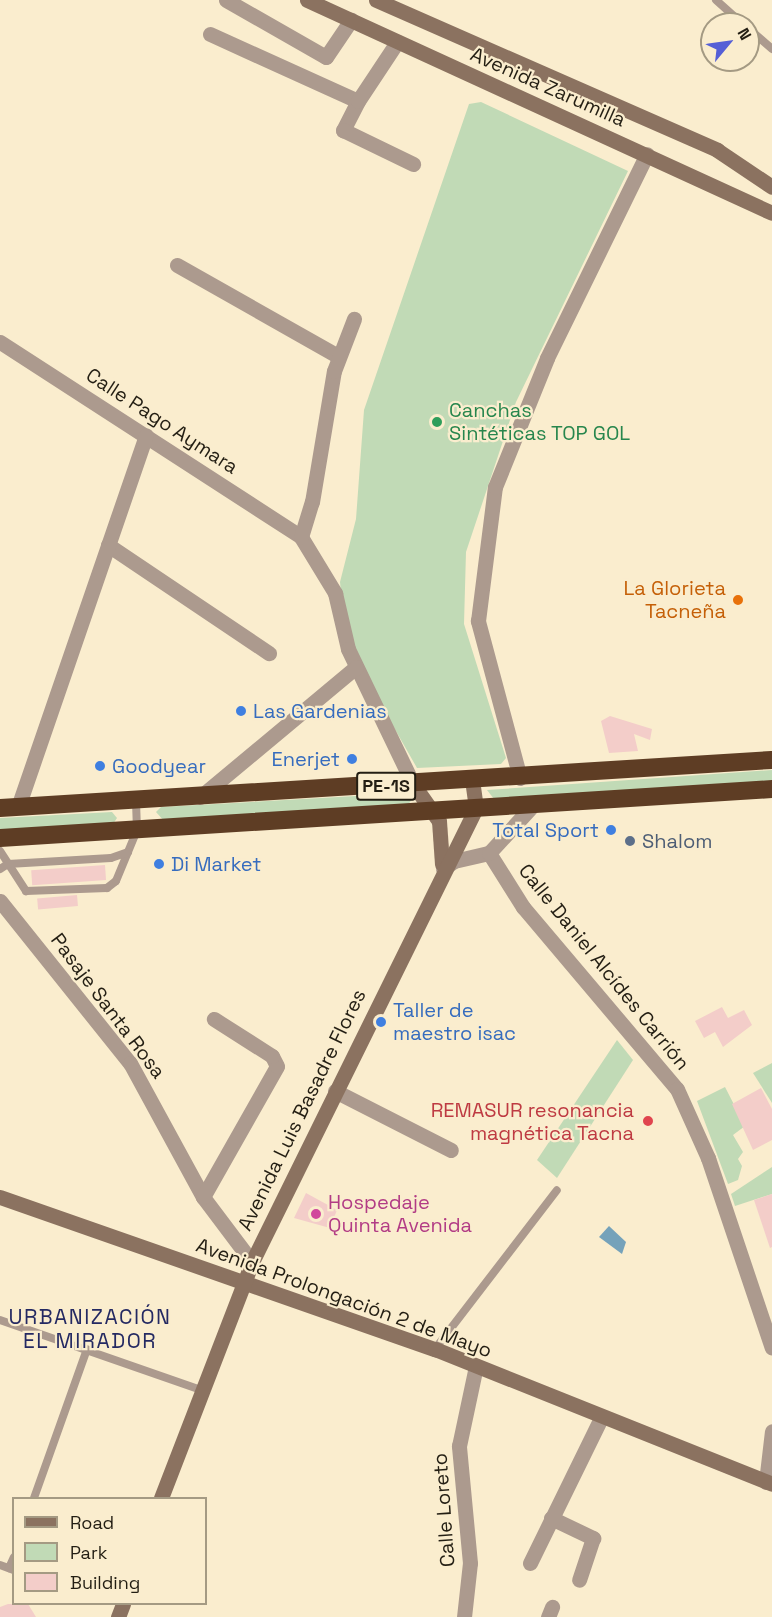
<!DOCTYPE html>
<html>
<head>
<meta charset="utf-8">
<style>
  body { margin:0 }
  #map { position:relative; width:772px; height:1617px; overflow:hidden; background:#faedce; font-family:"Space Grotesk",sans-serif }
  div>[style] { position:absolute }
  .green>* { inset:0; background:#c1dab6 }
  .water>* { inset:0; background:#75a2ba }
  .building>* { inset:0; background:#f3cdc9; transform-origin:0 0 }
  .lane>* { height:8px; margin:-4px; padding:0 4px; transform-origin:4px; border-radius:4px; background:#ac9a8e }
  .street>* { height:15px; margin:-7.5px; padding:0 7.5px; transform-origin:7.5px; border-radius:7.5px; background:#ac9a8e }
  .secondary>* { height:15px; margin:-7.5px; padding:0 7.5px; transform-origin:7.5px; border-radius:7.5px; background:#8b7260 }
  .highway>* { height:18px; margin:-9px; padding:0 9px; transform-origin:9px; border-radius:9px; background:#5e3d24 }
  .dots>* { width:16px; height:16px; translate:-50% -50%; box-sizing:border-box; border:3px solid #faedce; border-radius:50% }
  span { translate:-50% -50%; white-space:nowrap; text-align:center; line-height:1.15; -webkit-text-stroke:4.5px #faedce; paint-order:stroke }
  .shield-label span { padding:2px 4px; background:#faedce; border:2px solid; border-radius:4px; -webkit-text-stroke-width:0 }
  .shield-label { font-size:18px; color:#231e13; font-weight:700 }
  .street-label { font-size:20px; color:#231e13 }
  .leisure-label { font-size:20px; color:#27864d }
  .left { translate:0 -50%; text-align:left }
  .food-label { font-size:20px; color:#c56008 }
  .right { translate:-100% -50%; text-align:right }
  .shop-label { font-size:20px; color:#366cbe }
  .service-label { font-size:20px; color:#4e5e75 }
  .health-label { font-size:20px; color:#be3a42 }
  .hotel-label { font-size:20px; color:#b23c85 }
  .neighbourhood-label { font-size:21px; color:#242962; letter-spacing:1.5px }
  .legend { position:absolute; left:12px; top:1497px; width:195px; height:108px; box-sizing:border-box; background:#faedce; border:2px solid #a49a83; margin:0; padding:8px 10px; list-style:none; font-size:18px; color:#231e13 }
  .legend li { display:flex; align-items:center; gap:12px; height:30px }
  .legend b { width:30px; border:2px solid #a49a83 }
  .north { position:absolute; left:700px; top:12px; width:60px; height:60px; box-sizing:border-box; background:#faedce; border:2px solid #a49a83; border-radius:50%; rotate:61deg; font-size:16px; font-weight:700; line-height:24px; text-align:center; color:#231e13 }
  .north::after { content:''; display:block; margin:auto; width:21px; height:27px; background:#555fd6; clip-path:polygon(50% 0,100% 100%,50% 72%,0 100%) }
</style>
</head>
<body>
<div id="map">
  <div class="green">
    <div style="clip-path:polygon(481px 102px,628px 171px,516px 402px,466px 552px,464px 624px,506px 758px,501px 764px,417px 768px,363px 673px,343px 612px,340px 582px,356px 519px,364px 410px,469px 104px)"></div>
    <div style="clip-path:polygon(772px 770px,772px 783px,494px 799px,487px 790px)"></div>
    <div style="clip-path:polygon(409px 793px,412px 799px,408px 805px,164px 821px,156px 812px,161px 807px)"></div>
    <div style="clip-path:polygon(112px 812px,117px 818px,113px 824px,0 831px,0 818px)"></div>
    <div style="clip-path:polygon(617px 1040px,633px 1060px,557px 1178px,537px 1160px)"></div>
    <div style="clip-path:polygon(772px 1063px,772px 1103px,753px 1073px)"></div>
    <div style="clip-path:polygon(725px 1087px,745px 1126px,733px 1135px,743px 1152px,738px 1159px,742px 1166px,738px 1180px,728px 1184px,697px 1101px)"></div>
    <div style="clip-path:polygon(772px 1167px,772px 1194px,735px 1206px,731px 1194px)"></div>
  </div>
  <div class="water">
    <div style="clip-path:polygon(609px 1226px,626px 1242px,622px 1254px,599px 1237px)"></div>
  </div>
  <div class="building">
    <div style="clip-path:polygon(610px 716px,652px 729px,650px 740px,634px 734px,638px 751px,609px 753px,601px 721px)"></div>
    <div style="left:105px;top:865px;width:15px;height:74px;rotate:86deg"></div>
    <div style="left:77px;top:895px;width:11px;height:40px;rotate:85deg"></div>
    <div style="clip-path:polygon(722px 1007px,728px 1018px,744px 1010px,752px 1025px,723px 1047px,715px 1032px,704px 1038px,695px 1021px)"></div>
    <div style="clip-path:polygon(761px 1088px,772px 1109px,772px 1140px,753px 1150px,732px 1104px)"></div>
    <div style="clip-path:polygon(306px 1193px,337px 1210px,330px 1228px,294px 1218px)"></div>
    <div style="clip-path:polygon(772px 1194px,772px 1247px,770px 1248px,754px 1200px)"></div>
    <div style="clip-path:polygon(8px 1604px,28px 1604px,36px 1617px,0 1617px,0 1607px)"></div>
  </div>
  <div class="lane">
    <div style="left:716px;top:0;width:36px;rotate:42deg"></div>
    <div style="left:748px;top:28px;width:32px;rotate:41deg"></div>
    <div style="left:0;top:851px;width:48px;rotate:57deg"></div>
    <div style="left:26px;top:891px;width:81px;rotate:-2.1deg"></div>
    <div style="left:107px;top:888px;width:11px;rotate:-38deg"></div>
    <div style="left:116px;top:881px;width:55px;rotate:-67.6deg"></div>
    <div style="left:137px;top:830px;width:29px;rotate:-92deg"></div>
    <div style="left:0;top:869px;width:9px;rotate:-32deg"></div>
    <div style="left:8px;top:864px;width:103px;rotate:-3.3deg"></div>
    <div style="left:111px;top:858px;width:18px;rotate:-19deg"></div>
    <div style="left:0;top:1320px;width:213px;rotate:19.2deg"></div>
    <div style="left:435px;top:1349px;width:200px;rotate:-52.5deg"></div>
    <div style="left:34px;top:1498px;width:158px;rotate:-70.4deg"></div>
    <div style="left:0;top:1565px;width:15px;rotate:20deg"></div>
    <div style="left:9px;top:1568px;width:12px;rotate:-66deg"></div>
  </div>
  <div class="street">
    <div style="left:226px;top:0;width:115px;rotate:29.7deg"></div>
    <div style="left:326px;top:57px;width:45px;rotate:-56deg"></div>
    <div style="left:210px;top:34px;width:162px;rotate:24.4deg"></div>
    <div style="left:358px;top:101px;width:33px;rotate:117deg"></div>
    <div style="left:343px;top:130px;width:78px;rotate:25.9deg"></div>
    <div style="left:358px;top:101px;width:71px;rotate:-56.5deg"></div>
    <div style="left:177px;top:265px;width:185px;rotate:29.5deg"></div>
    <div style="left:0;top:342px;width:359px;rotate:32.9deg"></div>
    <div style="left:301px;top:537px;width:66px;rotate:58.7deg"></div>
    <div style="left:335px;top:593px;width:57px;rotate:76.9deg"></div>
    <div style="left:348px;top:649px;width:150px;rotate:64.3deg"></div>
    <div style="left:301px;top:537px;width:37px;rotate:-73deg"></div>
    <div style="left:312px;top:502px;width:133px;rotate:-80.5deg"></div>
    <div style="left:334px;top:371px;width:56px;rotate:-69deg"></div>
    <div style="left:108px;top:545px;width:194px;rotate:33.9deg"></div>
    <div style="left:520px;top:778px;width:163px;rotate:-105deg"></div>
    <div style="left:478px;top:621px;width:135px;rotate:-82.8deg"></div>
    <div style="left:495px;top:487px;width:139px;rotate:-68deg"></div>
    <div style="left:547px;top:358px;width:227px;rotate:-63.9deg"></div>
    <div style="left:200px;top:797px;width:203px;rotate:-39.8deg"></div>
    <div style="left:18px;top:807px;width:393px;rotate:-71deg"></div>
    <div style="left:489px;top:853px;width:64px;rotate:57.8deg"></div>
    <div style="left:523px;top:907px;width:238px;rotate:49.8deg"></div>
    <div style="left:677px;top:1089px;width:76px;rotate:65.8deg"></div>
    <div style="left:708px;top:1158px;width:200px;rotate:71.4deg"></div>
    <div style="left:443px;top:869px;width:14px;rotate:-36deg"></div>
    <div style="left:454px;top:861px;width:36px;rotate:-13deg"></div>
    <div style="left:489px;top:853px;width:68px;rotate:-47.4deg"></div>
    <div style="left:0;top:901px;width:208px;rotate:51.3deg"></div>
    <div style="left:130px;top:1063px;width:153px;rotate:61.4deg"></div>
    <div style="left:203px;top:1197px;width:81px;rotate:53deg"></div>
    <div style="left:335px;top:1091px;width:130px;rotate:27deg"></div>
    <div style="left:203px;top:1197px;width:150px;rotate:-60.5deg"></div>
    <div style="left:277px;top:1066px;width:11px;rotate:-117deg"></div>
    <div style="left:272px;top:1056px;width:69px;rotate:-147.5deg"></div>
    <div style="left:766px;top:1482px;width:51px;rotate:-83.3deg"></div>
    <div style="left:551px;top:1518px;width:47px;rotate:25.5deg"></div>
    <div style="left:593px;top:1538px;width:44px;rotate:108.4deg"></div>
    <div style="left:530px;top:1563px;width:161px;rotate:-63.9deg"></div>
    <div style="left:464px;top:1617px;width:54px;rotate:-83.7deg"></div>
    <div style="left:470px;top:1563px;width:118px;rotate:-95.4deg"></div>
    <div style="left:459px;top:1446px;width:82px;rotate:-78deg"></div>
    <div style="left:548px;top:1617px;width:11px;rotate:-68deg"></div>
  </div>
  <div class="secondary">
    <div style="left:307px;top:0;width:511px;rotate:24.61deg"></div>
    <div style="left:376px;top:0;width:373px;rotate:23.7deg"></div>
    <div style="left:717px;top:150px;width:66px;rotate:33.9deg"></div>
    <div style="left:413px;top:784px;width:45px;rotate:54.9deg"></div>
    <div style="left:439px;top:821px;width:43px;rotate:86deg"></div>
    <div style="left:0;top:1197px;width:461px;rotate:19.3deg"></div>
    <div style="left:435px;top:1349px;width:363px;rotate:21.8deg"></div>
    <div style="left:161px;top:1498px;width:253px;rotate:-68.9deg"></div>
    <div style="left:252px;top:1262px;width:506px;rotate:-63.74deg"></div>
    <div style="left:476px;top:808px;width:27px;rotate:-98deg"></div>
    <div style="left:118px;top:1617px;width:14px;rotate:-69deg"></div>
  </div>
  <div class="highway">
    <div style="left:0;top:808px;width:773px;rotate:-3.56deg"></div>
    <div style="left:0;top:838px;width:774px;rotate:-3.63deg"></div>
  </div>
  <div class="dots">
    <div style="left:437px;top:422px;background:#2e9e5b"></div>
    <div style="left:738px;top:600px;background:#e8710a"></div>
    <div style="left:241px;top:711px;background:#3f7fe0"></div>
    <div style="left:352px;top:759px;background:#3f7fe0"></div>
    <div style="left:100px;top:766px;background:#3f7fe0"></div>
    <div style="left:611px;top:830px;background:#3f7fe0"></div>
    <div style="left:630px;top:841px;background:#5c6f8a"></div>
    <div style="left:159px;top:864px;background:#3f7fe0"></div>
    <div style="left:381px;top:1022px;background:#3f7fe0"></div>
    <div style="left:648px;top:1121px;background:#e0444e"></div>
    <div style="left:316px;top:1214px;background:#d1479c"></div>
  </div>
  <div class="shield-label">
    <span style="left:386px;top:786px">PE-1S</span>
  </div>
  <div class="street-label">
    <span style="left:548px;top:87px;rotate:24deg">Avenida Zarumilla</span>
    <span style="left:162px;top:421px;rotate:33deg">Calle Pago Aymara</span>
    <span style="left:604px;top:967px;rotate:51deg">Calle Daniel Alcídes Carrión</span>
    <span style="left:108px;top:1006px;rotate:53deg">Pasaje Santa Rosa</span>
    <span style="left:302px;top:1110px;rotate:-64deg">Avenida Luis Basadre Flores</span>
    <span style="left:344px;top:1298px;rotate:20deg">Avenida Prolongación 2 de Mayo</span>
    <span style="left:444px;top:1510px;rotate:-94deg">Calle Loreto</span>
  </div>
  <div class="leisure-label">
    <span class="left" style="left:449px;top:422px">Canchas<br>Sintéticas TOP GOL</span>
  </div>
  <div class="food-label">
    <span class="right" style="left:726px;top:600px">La Glorieta<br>Tacneña</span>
  </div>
  <div class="shop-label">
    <span class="left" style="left:253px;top:711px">Las Gardenias</span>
    <span class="right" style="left:340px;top:759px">Enerjet</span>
    <span class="left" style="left:112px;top:766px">Goodyear</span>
    <span class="right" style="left:599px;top:830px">Total Sport</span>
    <span class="left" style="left:171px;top:864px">Di Market</span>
    <span class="left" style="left:393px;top:1022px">Taller de<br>maestro isac</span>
  </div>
  <div class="service-label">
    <span class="left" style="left:642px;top:841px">Shalom</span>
  </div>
  <div class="health-label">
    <span class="right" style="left:634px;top:1122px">REMASUR resonancia<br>magnética Tacna</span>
  </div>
  <div class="hotel-label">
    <span class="left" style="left:328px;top:1214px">Hospedaje<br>Quinta Avenida</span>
  </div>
  <div class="neighbourhood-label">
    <span style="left:90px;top:1329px">URBANIZACIÓN<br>EL MIRADOR</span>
  </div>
  <ul class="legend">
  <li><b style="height:8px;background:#8b7260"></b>Road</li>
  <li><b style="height:16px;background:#c1dab6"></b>Park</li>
  <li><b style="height:16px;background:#f3cdc9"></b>Building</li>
  </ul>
  <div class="north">N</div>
</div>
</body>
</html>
